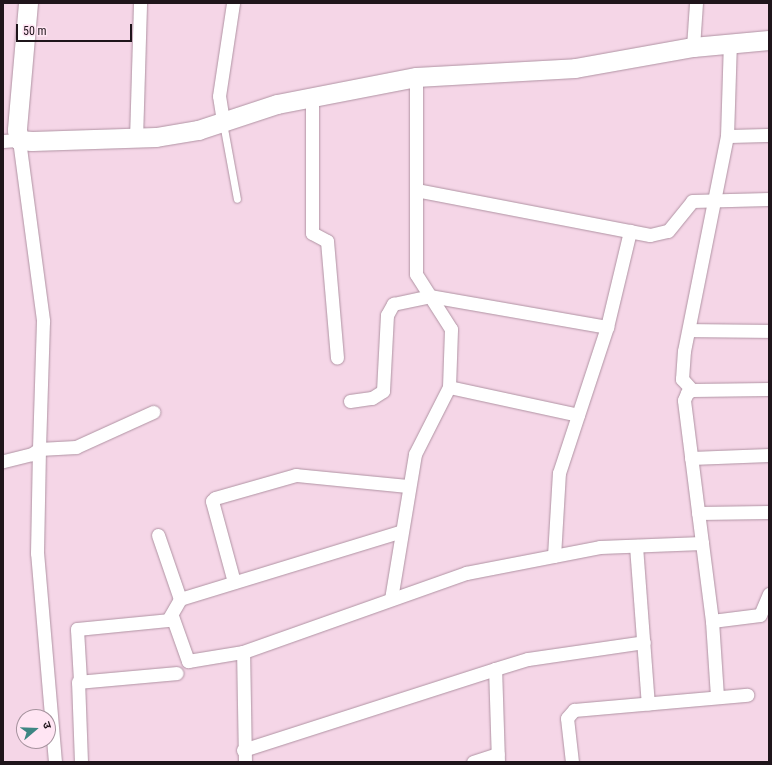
<!DOCTYPE html>
<html>
<head>
<meta charset="utf-8">
<style>
  body { margin:0 }
  #map { position:relative; width:772px; height:765px; overflow:hidden; background:#f5d6e7; font-family:"Roboto Condensed","Noto Sans Devanagari",sans-serif }
  div>[style] { position:absolute }
  .roads { filter:drop-shadow(0 0 1px #b093a3) drop-shadow(0 0 1px #b093a3) }
  .lane>* { height:7px; margin:-3.5px; padding:0 3.5px; transform-origin:3.5px; border-radius:3.5px; background:#fff }
  .street>* { height:13px; margin:-6.5px; padding:0 6.5px; transform-origin:6.5px; border-radius:6.5px; background:#fff }
  .secondary>* { height:19px; margin:-9.5px; padding:0 9.5px; transform-origin:9.5px; border-radius:9.5px; background:#fff }
  span { translate:-50% -50%; white-space:nowrap; text-align:center; line-height:1.15; -webkit-text-stroke:4px #ffe5f3; paint-order:stroke }
  .frame { position:absolute; inset:0; border:4px solid #1f151b; pointer-events:none }
  .north { position:absolute; left:16px; top:709px; width:40px; height:40px; box-sizing:border-box; background:#ffe5f3; border:1px solid #a5929d; border-radius:50%; rotate:71deg; font-size:11px; font-weight:700; line-height:16px; text-align:center; color:#1f151b }
  .north::after { content:''; display:block; margin:auto; width:14px; height:18px; background:#3e8683; clip-path:polygon(50% 0,100% 100%,50% 72%,0 100%) }
  .scale { position:absolute; left:16px; top:24px; width:116px; height:18px; box-sizing:border-box; border:2px solid #1f151b; border-top:0; padding-left:5px; font-size:12px; line-height:14px; white-space:nowrap; color:#1f151b; -webkit-text-stroke:3px #ffe5f3; paint-order:stroke }
</style>
</head>
<body>
<div id="map">
  <div class="roads">
    <div class="lane">
      <div style="left:223px;top:123px;width:77px;rotate:79.6deg"></div>
    </div>
    <div class="street">
      <div style="left:693px;top:47px;width:44px;rotate:-86.1deg"></div>
      <div style="left:312px;top:97px;width:136px;rotate:90deg"></div>
      <div style="left:312px;top:233px;width:17px;rotate:28deg"></div>
      <div style="left:327px;top:241px;width:117px;rotate:85.1deg"></div>
      <div style="left:223px;top:121px;width:25px;rotate:-99deg"></div>
      <div style="left:219px;top:96px;width:94px;rotate:-81.4deg"></div>
      <div style="left:727px;top:136px;width:42px;rotate:-1.4deg"></div>
      <div style="left:136px;top:139px;width:136px;rotate:-88.3deg"></div>
      <div style="left:3px;top:141px;width:16px;rotate:-4deg"></div>
      <div style="left:19px;top:140px;width:183px;rotate:82.4deg"></div>
      <div style="left:43px;top:321px;width:128px;rotate:91.8deg"></div>
      <div style="left:39px;top:449px;width:9px;rotate:144deg"></div>
      <div style="left:32px;top:454px;width:30px;rotate:166deg"></div>
      <div style="left:416px;top:190px;width:238px;rotate:10.9deg"></div>
      <div style="left:650px;top:235px;width:18px;rotate:-13deg"></div>
      <div style="left:668px;top:231px;width:38px;rotate:-51deg"></div>
      <div style="left:692px;top:201px;width:77px;rotate:-1.5deg"></div>
      <div style="left:689px;top:330px;width:80px;rotate:0.7deg"></div>
      <div style="left:449px;top:387px;width:132px;rotate:12.2deg"></div>
      <div style="left:692px;top:390px;width:15px;rotate:-132deg"></div>
      <div style="left:682px;top:379px;width:28px;rotate:-86deg"></div>
      <div style="left:684px;top:351px;width:219px;rotate:-78.7deg"></div>
      <div style="left:727px;top:136px;width:93px;rotate:-88.2deg"></div>
      <div style="left:350px;top:401px;width:22px;rotate:-8deg"></div>
      <div style="left:372px;top:398px;width:13px;rotate:-32deg"></div>
      <div style="left:383px;top:391px;width:76px;rotate:-87deg"></div>
      <div style="left:387px;top:315px;width:13px;rotate:-61deg"></div>
      <div style="left:393px;top:304px;width:38px;rotate:-12deg"></div>
      <div style="left:430px;top:296px;width:180px;rotate:9.9deg"></div>
      <div style="left:691px;top:458px;width:78px;rotate:-2.2deg"></div>
      <div style="left:698px;top:513px;width:71px;rotate:-0.8deg"></div>
      <div style="left:158px;top:535px;width:68px;rotate:71deg"></div>
      <div style="left:702px;top:543px;width:79px;rotate:82.7deg"></div>
      <div style="left:712px;top:621px;width:48px;rotate:-7.1deg"></div>
      <div style="left:760px;top:615px;width:23px;rotate:-67deg"></div>
      <div style="left:636px;top:546px;width:158px;rotate:85.7deg"></div>
      <div style="left:554px;top:556px;width:83px;rotate:-86.6deg"></div>
      <div style="left:559px;top:473px;width:154px;rotate:-71.8deg"></div>
      <div style="left:607px;top:327px;width:99px;rotate:-76.5deg"></div>
      <div style="left:234px;top:582px;width:84px;rotate:-105.2deg"></div>
      <div style="left:212px;top:501px;width:4px;rotate:-45deg"></div>
      <div style="left:215px;top:498px;width:84px;rotate:-15.9deg"></div>
      <div style="left:296px;top:475px;width:113px;rotate:5.6deg"></div>
      <div style="left:391px;top:599px;width:147px;rotate:-80.6deg"></div>
      <div style="left:415px;top:454px;width:75px;rotate:-63.1deg"></div>
      <div style="left:449px;top:387px;width:58px;rotate:-88deg"></div>
      <div style="left:451px;top:329px;width:65px;rotate:-122.5deg"></div>
      <div style="left:416px;top:274px;width:197px;rotate:-90deg"></div>
      <div style="left:172px;top:616px;width:48px;rotate:70.4deg"></div>
      <div style="left:188px;top:661px;width:56px;rotate:-9.3deg"></div>
      <div style="left:712px;top:621px;width:76px;rotate:86.2deg"></div>
      <div style="left:80px;top:680px;width:51px;rotate:-93.4deg"></div>
      <div style="left:77px;top:629px;width:91px;rotate:-5.6deg"></div>
      <div style="left:168px;top:620px;width:24px;rotate:-60deg"></div>
      <div style="left:180px;top:599px;width:229px;rotate:-17deg"></div>
      <div style="left:243px;top:750px;width:265px;rotate:-17.8deg"></div>
      <div style="left:55px;top:762px;width:210px;rotate:-94.9deg"></div>
      <div style="left:37px;top:553px;width:104px;rotate:-88.9deg"></div>
      <div style="left:39px;top:449px;width:37px;rotate:-3deg"></div>
      <div style="left:76px;top:447px;width:85px;rotate:-24.4deg"></div>
      <div style="left:81px;top:762px;width:80px;rotate:-92.1deg"></div>
      <div style="left:78px;top:682px;width:99px;rotate:-5.2deg"></div>
      <div style="left:245px;top:762px;width:110px;rotate:-91deg"></div>
      <div style="left:243px;top:652px;width:237px;rotate:-19.5deg"></div>
      <div style="left:466px;top:573px;width:136px;rotate:-11deg"></div>
      <div style="left:600px;top:547px;width:102px;rotate:-2.2deg"></div>
      <div style="left:702px;top:543px;width:144px;rotate:-97.2deg"></div>
      <div style="left:684px;top:400px;width:8px;rotate:-67deg"></div>
      <div style="left:687px;top:393px;width:6px;rotate:-31deg"></div>
      <div style="left:692px;top:390px;width:77px;rotate:-0.7deg"></div>
      <div style="left:473px;top:762px;width:26px;rotate:-18deg"></div>
      <div style="left:498px;top:762px;width:93px;rotate:-91.8deg"></div>
      <div style="left:495px;top:669px;width:34px;rotate:-17deg"></div>
      <div style="left:528px;top:659px;width:117px;rotate:-8.3deg"></div>
      <div style="left:572px;top:762px;width:44px;rotate:-96.5deg"></div>
      <div style="left:567px;top:718px;width:11px;rotate:-49deg"></div>
      <div style="left:574px;top:710px;width:174px;rotate:-5deg"></div>
    </div>
    <div class="secondary">
      <div style="left:28px;top:3px;width:127px;rotate:95deg"></div>
      <div style="left:17px;top:130px;width:10px;rotate:79deg"></div>
      <div style="left:19px;top:140px;width:13px;rotate:4deg"></div>
      <div style="left:32px;top:141px;width:124px;rotate:-1.8deg"></div>
      <div style="left:156px;top:137px;width:43px;rotate:-9.5deg"></div>
      <div style="left:198px;top:130px;width:83px;rotate:-18.2deg"></div>
      <div style="left:277px;top:104px;width:142px;rotate:-11deg"></div>
      <div style="left:416px;top:77px;width:159px;rotate:-3.2deg"></div>
      <div style="left:575px;top:68px;width:120px;rotate:-10.1deg"></div>
      <div style="left:693px;top:47px;width:76px;rotate:-5.3deg"></div>
    </div>
  </div>
  <div class="frame"></div>
  <div class="north">उ</div>
  <div class="scale">50 m</div>
</div>
</body>
</html>
